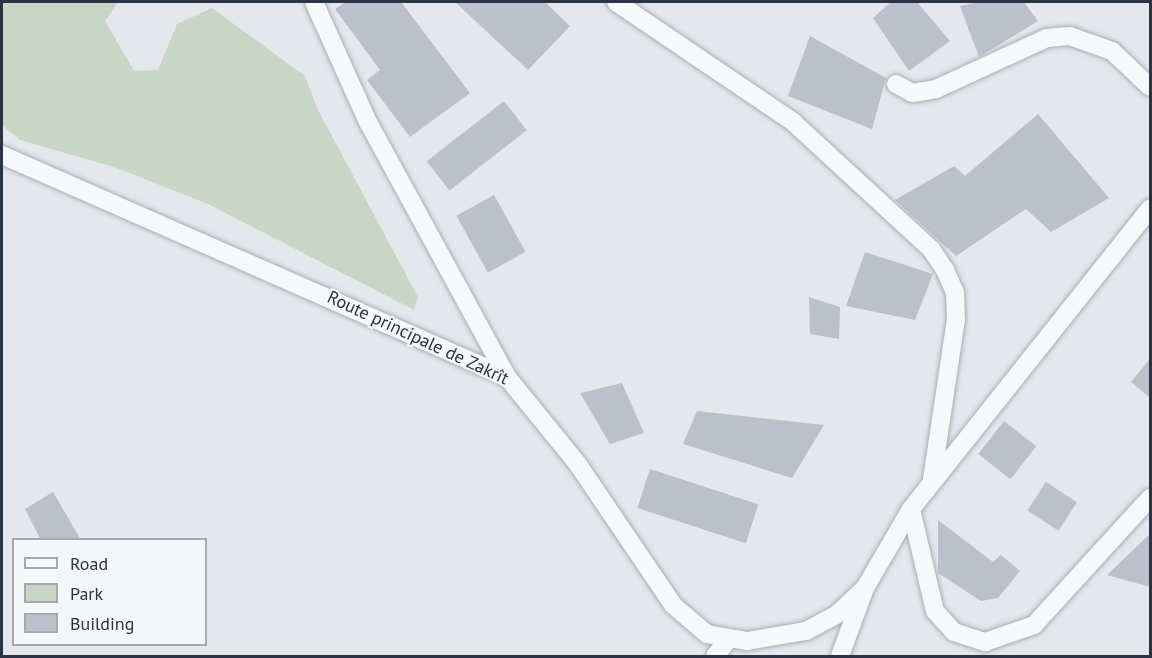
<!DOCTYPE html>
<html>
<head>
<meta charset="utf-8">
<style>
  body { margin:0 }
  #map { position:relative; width:1152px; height:658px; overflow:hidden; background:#e4e7ec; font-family:"PT Sans",sans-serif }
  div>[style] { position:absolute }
  .green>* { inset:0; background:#c9d6c5 }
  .building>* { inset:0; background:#bbc0ca; transform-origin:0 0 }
  .roads { filter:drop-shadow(0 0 2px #a9aeb7) drop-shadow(0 0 2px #a9aeb7) }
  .minor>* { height:18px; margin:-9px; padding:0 9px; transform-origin:9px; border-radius:9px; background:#f7f8fa }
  span { translate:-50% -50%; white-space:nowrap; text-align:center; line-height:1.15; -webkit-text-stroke:4.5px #f4f6f9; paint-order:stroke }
  .street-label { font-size:18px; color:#2b3445 }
  .frame { position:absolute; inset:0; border:3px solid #2b3445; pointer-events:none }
  .legend { position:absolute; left:12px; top:538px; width:195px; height:108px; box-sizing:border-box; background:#f4f6f9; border:2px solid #a4a8b1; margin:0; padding:8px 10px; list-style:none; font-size:18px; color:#2b3445 }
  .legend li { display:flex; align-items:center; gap:12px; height:30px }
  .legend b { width:30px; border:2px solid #a4a8b1 }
</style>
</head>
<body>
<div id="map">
  <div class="green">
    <div style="clip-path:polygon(2px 2px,118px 2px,105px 21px,134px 71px,158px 70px,177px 24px,212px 8px,305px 76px,318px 110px,418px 297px,414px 310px,208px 204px,114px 167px,20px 140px,2px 125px)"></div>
  </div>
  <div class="building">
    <div style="clip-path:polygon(346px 2px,401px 2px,470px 93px,410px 137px,367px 80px,380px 70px,335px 9px)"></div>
    <div style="clip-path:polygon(455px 2px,545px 2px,570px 26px,528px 70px)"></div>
    <div style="clip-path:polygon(891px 2px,917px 2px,950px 41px,909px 71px,873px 18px)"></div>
    <div style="clip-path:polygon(979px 2px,1024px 2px,1038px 21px,979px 57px,960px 6px)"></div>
    <div style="clip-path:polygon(810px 36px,886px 78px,872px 129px,788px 96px)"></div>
    <div style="left:504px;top:101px;width:37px;height:98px;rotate:52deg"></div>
    <div style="clip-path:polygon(1038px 114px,1109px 198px,1051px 232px,1026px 209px,956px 256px,895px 200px,954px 166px,965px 176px)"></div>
    <div style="left:494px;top:195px;width:65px;height:43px;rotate:61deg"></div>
    <div style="clip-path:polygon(865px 252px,933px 274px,915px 320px,846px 306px)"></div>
    <div style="clip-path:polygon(809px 297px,840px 307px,839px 339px,810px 334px)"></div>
    <div style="clip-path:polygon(1150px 359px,1150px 398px,1131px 382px)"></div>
    <div style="clip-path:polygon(622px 383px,644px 433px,610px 444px,580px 393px)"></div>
    <div style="clip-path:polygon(697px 411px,824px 425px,792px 478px,683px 444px)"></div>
    <div style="left:1004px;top:421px;width:41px;height:42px;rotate:38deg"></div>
    <div style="left:650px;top:469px;width:114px;height:41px;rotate:18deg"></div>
    <div style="left:1046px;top:482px;width:37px;height:34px;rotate:33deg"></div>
    <div style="clip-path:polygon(53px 492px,81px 540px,41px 540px,25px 509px)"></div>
    <div style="clip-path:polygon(938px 520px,993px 562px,1001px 555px,1020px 571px,998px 598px,981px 601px,938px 573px)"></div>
    <div style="clip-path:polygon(1150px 534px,1150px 587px,1107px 575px)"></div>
  </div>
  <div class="roads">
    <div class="minor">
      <div style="left:314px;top:2px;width:132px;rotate:65.8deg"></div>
      <div style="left:368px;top:122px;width:290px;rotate:61.4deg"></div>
      <div style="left:616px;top:2px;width:214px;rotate:34.1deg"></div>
      <div style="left:793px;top:122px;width:188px;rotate:42.6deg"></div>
      <div style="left:931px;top:249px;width:25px;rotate:56deg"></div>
      <div style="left:945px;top:270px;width:24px;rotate:66deg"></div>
      <div style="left:955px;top:292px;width:27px;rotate:88deg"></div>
      <div style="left:956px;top:319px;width:162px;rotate:98.5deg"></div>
      <div style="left:896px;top:84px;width:18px;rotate:29deg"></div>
      <div style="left:912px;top:93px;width:24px;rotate:-9deg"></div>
      <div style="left:936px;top:89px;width:122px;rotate:-24.7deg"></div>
      <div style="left:1047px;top:38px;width:23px;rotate:-5deg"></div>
      <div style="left:1070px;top:36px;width:45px;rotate:19.7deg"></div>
      <div style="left:1112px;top:51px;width:52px;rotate:43.5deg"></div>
      <div style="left:2px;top:155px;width:552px;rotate:23.73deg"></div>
      <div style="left:507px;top:377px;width:111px;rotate:50.9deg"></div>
      <div style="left:577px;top:463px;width:171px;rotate:55.9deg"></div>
      <div style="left:673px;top:605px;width:45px;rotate:40.5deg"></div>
      <div style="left:707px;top:634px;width:41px;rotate:9.9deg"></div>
      <div style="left:747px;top:641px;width:60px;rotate:-9.6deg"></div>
      <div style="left:806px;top:631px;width:34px;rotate:-28deg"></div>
      <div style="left:836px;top:615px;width:40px;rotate:-43deg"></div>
      <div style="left:911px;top:509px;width:105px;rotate:76.8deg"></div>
      <div style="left:935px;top:611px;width:28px;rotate:48deg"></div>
      <div style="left:954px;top:632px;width:33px;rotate:18deg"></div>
      <div style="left:985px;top:642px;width:52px;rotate:-19.1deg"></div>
      <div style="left:1034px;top:625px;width:172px;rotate:-47.6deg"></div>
      <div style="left:715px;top:656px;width:19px;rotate:-51deg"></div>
      <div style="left:840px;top:656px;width:72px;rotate:-69.8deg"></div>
      <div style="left:865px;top:588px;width:91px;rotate:-59.8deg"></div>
      <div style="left:911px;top:509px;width:384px;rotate:-51.5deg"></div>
    </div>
  </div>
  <div class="street-label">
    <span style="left:418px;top:338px;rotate:25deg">Route principale de Zakrît</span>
  </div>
  <div class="frame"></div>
  <ul class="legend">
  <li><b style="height:8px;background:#f7f8fa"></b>Road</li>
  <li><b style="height:16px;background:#c9d6c5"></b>Park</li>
  <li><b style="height:16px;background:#bbc0ca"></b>Building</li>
  </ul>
</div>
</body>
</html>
